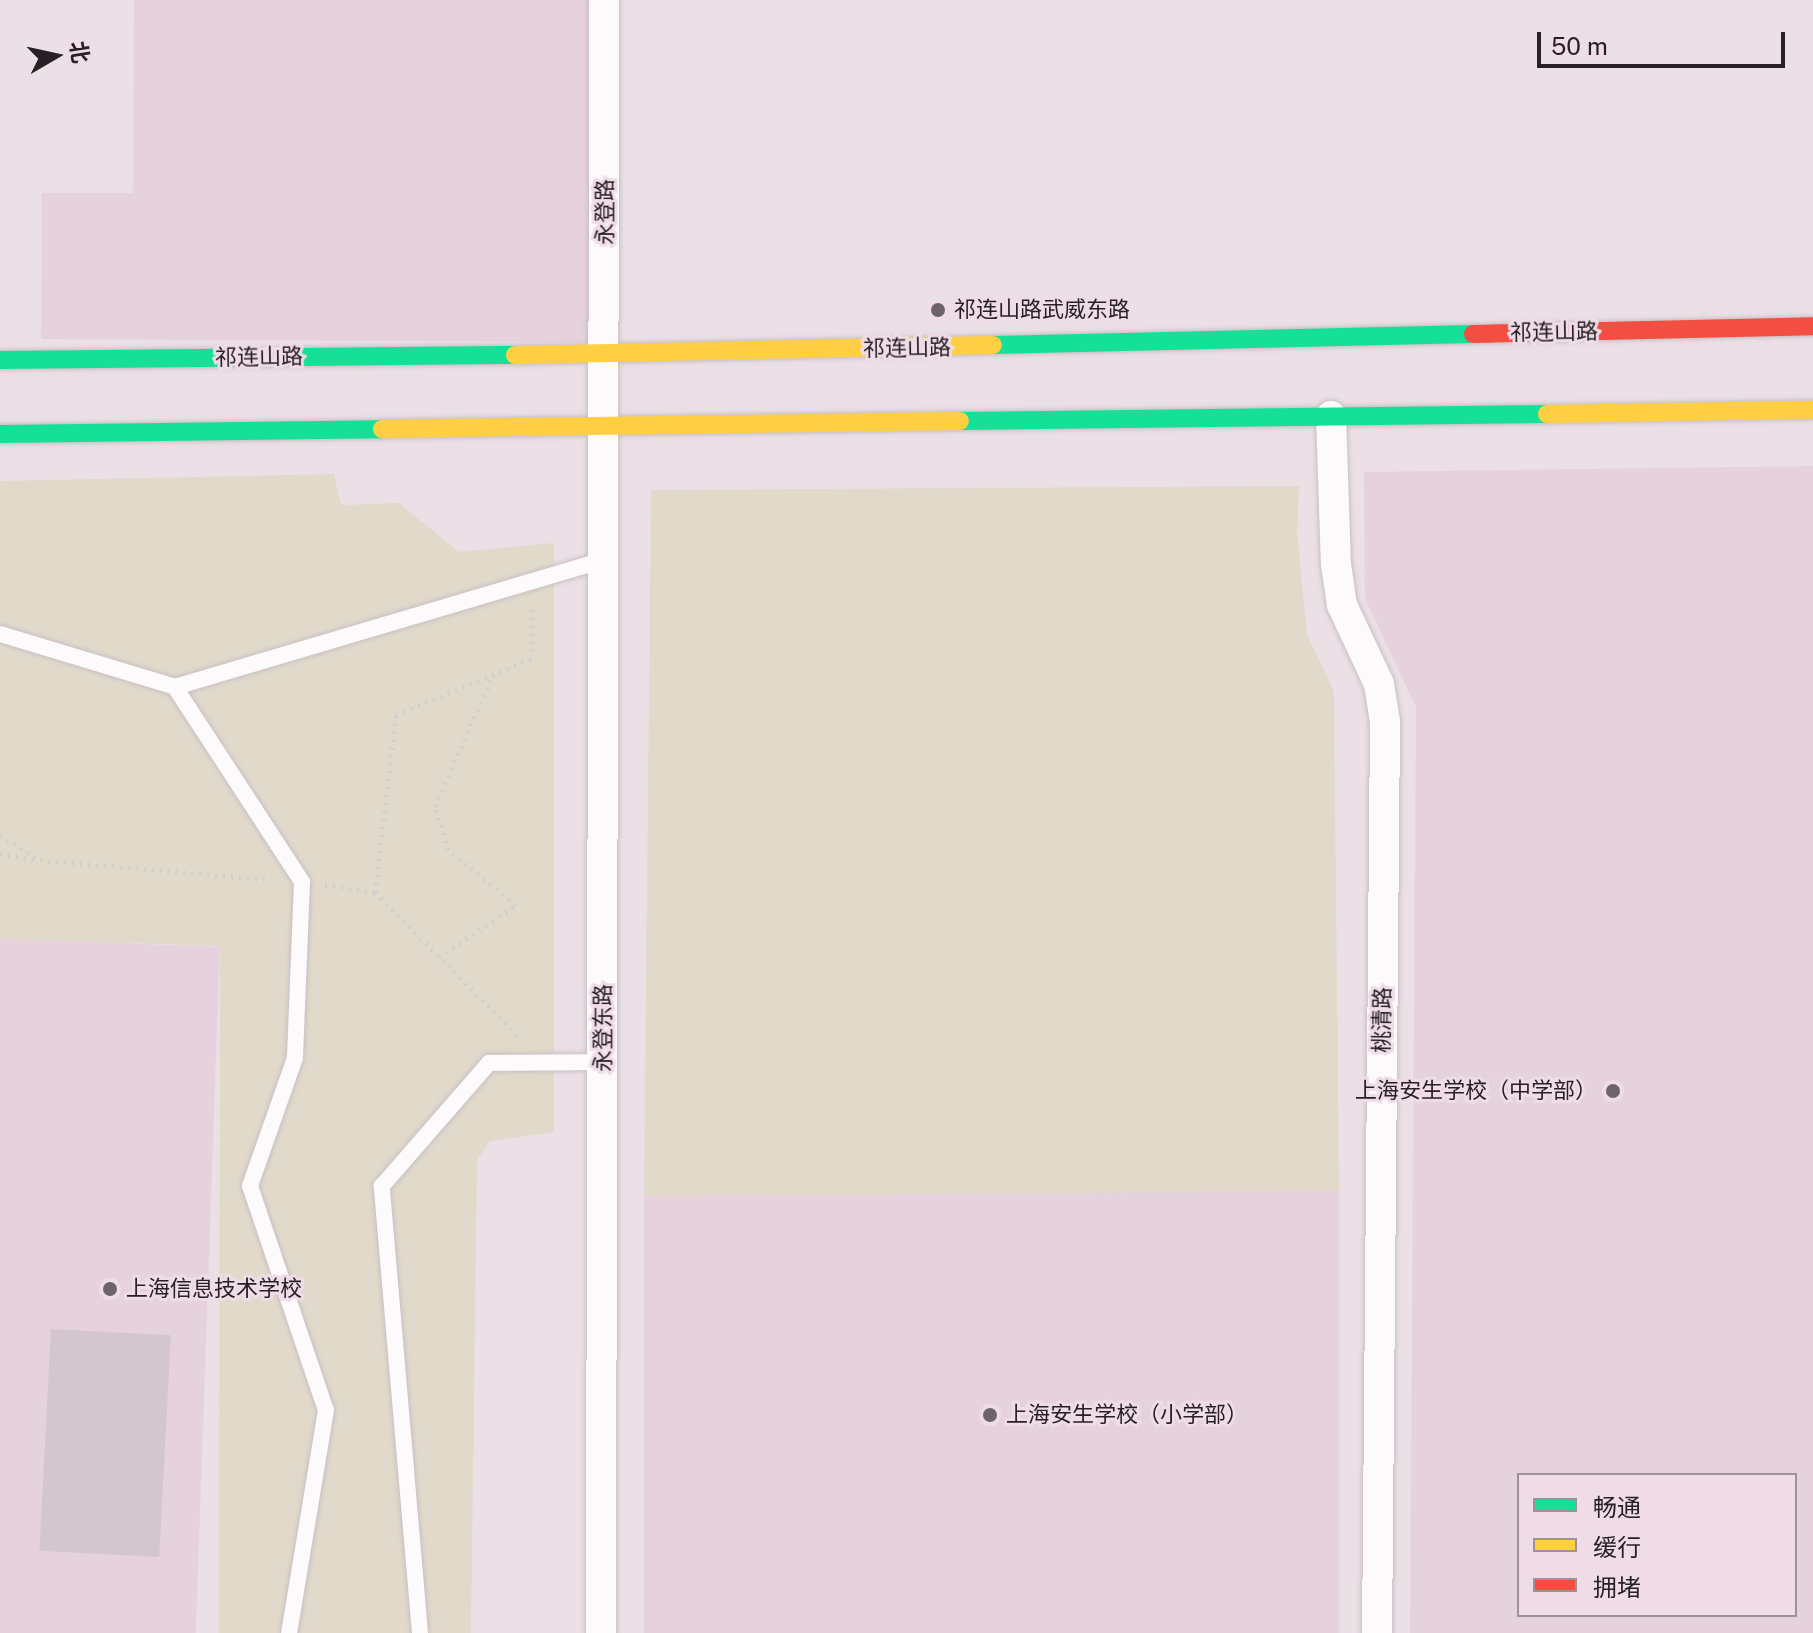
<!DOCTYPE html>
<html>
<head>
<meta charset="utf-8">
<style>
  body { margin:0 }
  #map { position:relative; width:1813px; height:1633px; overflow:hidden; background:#ebe0e6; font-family:"Public Sans","Noto Sans SC",sans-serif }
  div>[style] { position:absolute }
  .built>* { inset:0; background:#e5d2dd; transform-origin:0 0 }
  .green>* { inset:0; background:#e1daca }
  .building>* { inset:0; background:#d3c6ce; transform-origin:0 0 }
  .path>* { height:5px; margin-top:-2.5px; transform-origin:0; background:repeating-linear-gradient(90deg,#d2cfd1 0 2px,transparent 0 8px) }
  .roads { filter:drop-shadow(0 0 2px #c8bfc4) drop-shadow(0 0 2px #c8bfc4) }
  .lane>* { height:16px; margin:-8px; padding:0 8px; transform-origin:8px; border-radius:8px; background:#fcfafb }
  .street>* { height:30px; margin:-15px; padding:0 15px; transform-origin:15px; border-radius:15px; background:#fcfafb }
  .fast>* { height:18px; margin:-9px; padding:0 9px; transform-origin:9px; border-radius:9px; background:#16e098 }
  .slow>* { height:18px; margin:-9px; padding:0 9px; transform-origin:9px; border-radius:9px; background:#ffcf43 }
  .jam>* { height:18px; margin:-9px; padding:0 9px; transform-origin:9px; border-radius:9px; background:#f24e42 }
  .dots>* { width:22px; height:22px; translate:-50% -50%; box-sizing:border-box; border:4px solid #efdce7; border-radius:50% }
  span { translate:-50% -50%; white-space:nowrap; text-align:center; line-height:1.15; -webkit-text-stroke:6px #efdce7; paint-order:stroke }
  .street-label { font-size:22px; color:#272125 }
  .poi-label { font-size:22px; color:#272125 }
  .left { translate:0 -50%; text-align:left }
  .right { translate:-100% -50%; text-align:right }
  .legend { position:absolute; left:1517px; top:1473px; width:280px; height:144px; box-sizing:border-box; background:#efdce7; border:2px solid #9f9199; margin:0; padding:10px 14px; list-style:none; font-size:24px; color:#272125 }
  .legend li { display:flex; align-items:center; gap:16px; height:40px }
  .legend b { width:40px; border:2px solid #9f9199 }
  .north { position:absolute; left:16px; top:16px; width:80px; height:80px; -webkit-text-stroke:6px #efdce7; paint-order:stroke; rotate:81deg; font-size:22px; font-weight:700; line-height:32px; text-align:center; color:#272125 }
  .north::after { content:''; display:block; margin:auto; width:28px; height:36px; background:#272125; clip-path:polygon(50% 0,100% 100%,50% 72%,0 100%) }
  .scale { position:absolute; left:1537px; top:32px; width:248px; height:36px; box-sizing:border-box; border:4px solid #272125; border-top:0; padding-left:10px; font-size:24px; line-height:28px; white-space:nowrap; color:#272125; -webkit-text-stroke:6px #efdce7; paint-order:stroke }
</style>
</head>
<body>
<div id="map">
  <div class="built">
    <div style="clip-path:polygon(134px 0,590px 0,590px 342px,41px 339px,42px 193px,133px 193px)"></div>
    <div style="clip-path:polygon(evenodd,1813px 466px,1813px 1633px,1410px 1633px,1416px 707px,1365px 599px,1364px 472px,1813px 466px,1519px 1475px,1795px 1475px,1795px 1615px,1519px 1615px,1519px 1475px)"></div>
    <div style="left:0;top:939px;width:220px;height:694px;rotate:2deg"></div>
    <div style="left:1339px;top:1191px;width:442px;height:695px;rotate:90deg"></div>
  </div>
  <div class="green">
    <div style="clip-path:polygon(334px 474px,341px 505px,399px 503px,459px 552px,554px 543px,554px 1132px,490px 1141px,477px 1160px,471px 1633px,219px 1633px,220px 946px,0 939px,0 481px)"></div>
    <div style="clip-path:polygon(1299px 486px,1297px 531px,1307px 635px,1334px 691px,1339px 1191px,644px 1196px,651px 490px)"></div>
  </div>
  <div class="building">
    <div style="left:51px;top:1329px;width:120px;height:222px;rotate:3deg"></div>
  </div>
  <div class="path">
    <div style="left:0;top:835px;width:47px;rotate:32deg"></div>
    <div style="left:40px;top:860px;width:232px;rotate:4.9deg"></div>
    <div style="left:0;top:854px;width:36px;rotate:10deg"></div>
    <div style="left:325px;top:885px;width:50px;rotate:8deg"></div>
    <div style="left:375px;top:892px;width:207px;rotate:45.2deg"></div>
    <div style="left:375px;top:892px;width:178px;rotate:-83.2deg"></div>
    <div style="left:396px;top:715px;width:146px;rotate:-22.5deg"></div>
    <div style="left:531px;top:659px;width:52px;rotate:-88.9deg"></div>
    <div style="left:439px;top:957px;width:93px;rotate:-34deg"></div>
    <div style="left:516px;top:905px;width:87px;rotate:-141deg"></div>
    <div style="left:448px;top:850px;width:46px;rotate:-106.5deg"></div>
    <div style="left:435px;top:806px;width:143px;rotate:-66.1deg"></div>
  </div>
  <div class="roads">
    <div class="lane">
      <div style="left:0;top:634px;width:183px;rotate:16.8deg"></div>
      <div style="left:175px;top:687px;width:447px;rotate:-16.5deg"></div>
      <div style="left:175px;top:687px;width:233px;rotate:56.9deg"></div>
      <div style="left:302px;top:882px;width:176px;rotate:92.3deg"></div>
      <div style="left:295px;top:1058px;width:136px;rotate:109.4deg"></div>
      <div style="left:250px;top:1186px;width:237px;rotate:71.3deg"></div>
      <div style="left:326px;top:1410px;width:226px;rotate:99.4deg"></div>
      <div style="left:420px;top:1633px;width:449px;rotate:-94.9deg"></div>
      <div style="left:382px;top:1186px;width:163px;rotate:-49deg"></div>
      <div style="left:489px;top:1063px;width:114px;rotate:-0.5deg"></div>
    </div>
    <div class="street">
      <div style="left:1331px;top:416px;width:148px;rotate:88.1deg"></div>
      <div style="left:1336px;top:564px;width:41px;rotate:81.7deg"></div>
      <div style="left:1342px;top:605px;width:87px;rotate:64.9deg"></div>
      <div style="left:1379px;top:684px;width:38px;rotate:81deg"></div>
      <div style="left:1385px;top:722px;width:911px;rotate:90.5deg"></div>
      <div style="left:601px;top:1633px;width:1633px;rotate:-89.89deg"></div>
    </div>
    <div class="fast">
      <div style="left:993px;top:345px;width:480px;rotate:-1.3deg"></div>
      <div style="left:0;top:360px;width:515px;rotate:-0.56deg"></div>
      <div style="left:960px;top:421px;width:587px;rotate:-0.68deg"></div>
      <div style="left:0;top:434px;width:382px;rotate:-0.7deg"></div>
    </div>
    <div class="slow">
      <div style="left:515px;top:355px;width:478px;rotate:-1.2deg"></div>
      <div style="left:1547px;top:414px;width:266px;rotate:-0.9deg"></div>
      <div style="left:382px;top:429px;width:578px;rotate:-0.79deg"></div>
    </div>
    <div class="jam">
      <div style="left:1473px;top:334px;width:340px;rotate:-1.3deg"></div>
    </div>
  </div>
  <div class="dots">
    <div style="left:938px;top:310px;background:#6c6469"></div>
    <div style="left:1613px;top:1091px;background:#6c6469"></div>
    <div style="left:110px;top:1289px;background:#6c6469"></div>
    <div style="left:990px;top:1415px;background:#6c6469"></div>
  </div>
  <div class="street-label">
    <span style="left:605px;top:212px;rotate:-90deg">永登路</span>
    <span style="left:1554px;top:332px;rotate:-1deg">祁连山路</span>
    <span style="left:907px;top:348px;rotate:-1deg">祁连山路</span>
    <span style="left:259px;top:357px;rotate:-1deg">祁连山路</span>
    <span style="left:1382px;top:1020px;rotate:-89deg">桃清路</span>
    <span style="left:603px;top:1028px;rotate:-90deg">永登东路</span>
  </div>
  <div class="poi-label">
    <span class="left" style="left:954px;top:310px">祁连山路武威东路</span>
    <span class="right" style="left:1597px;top:1091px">上海安生学校（中学部）</span>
    <span class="left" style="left:126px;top:1289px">上海信息技术学校</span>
    <span class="left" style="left:1006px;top:1415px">上海安生学校（小学部）</span>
  </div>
  <ul class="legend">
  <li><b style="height:10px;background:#16e098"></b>畅通</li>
  <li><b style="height:10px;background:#ffcf43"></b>缓行</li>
  <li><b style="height:10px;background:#f24e42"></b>拥堵</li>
  </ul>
  <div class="north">北</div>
  <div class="scale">50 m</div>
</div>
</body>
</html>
